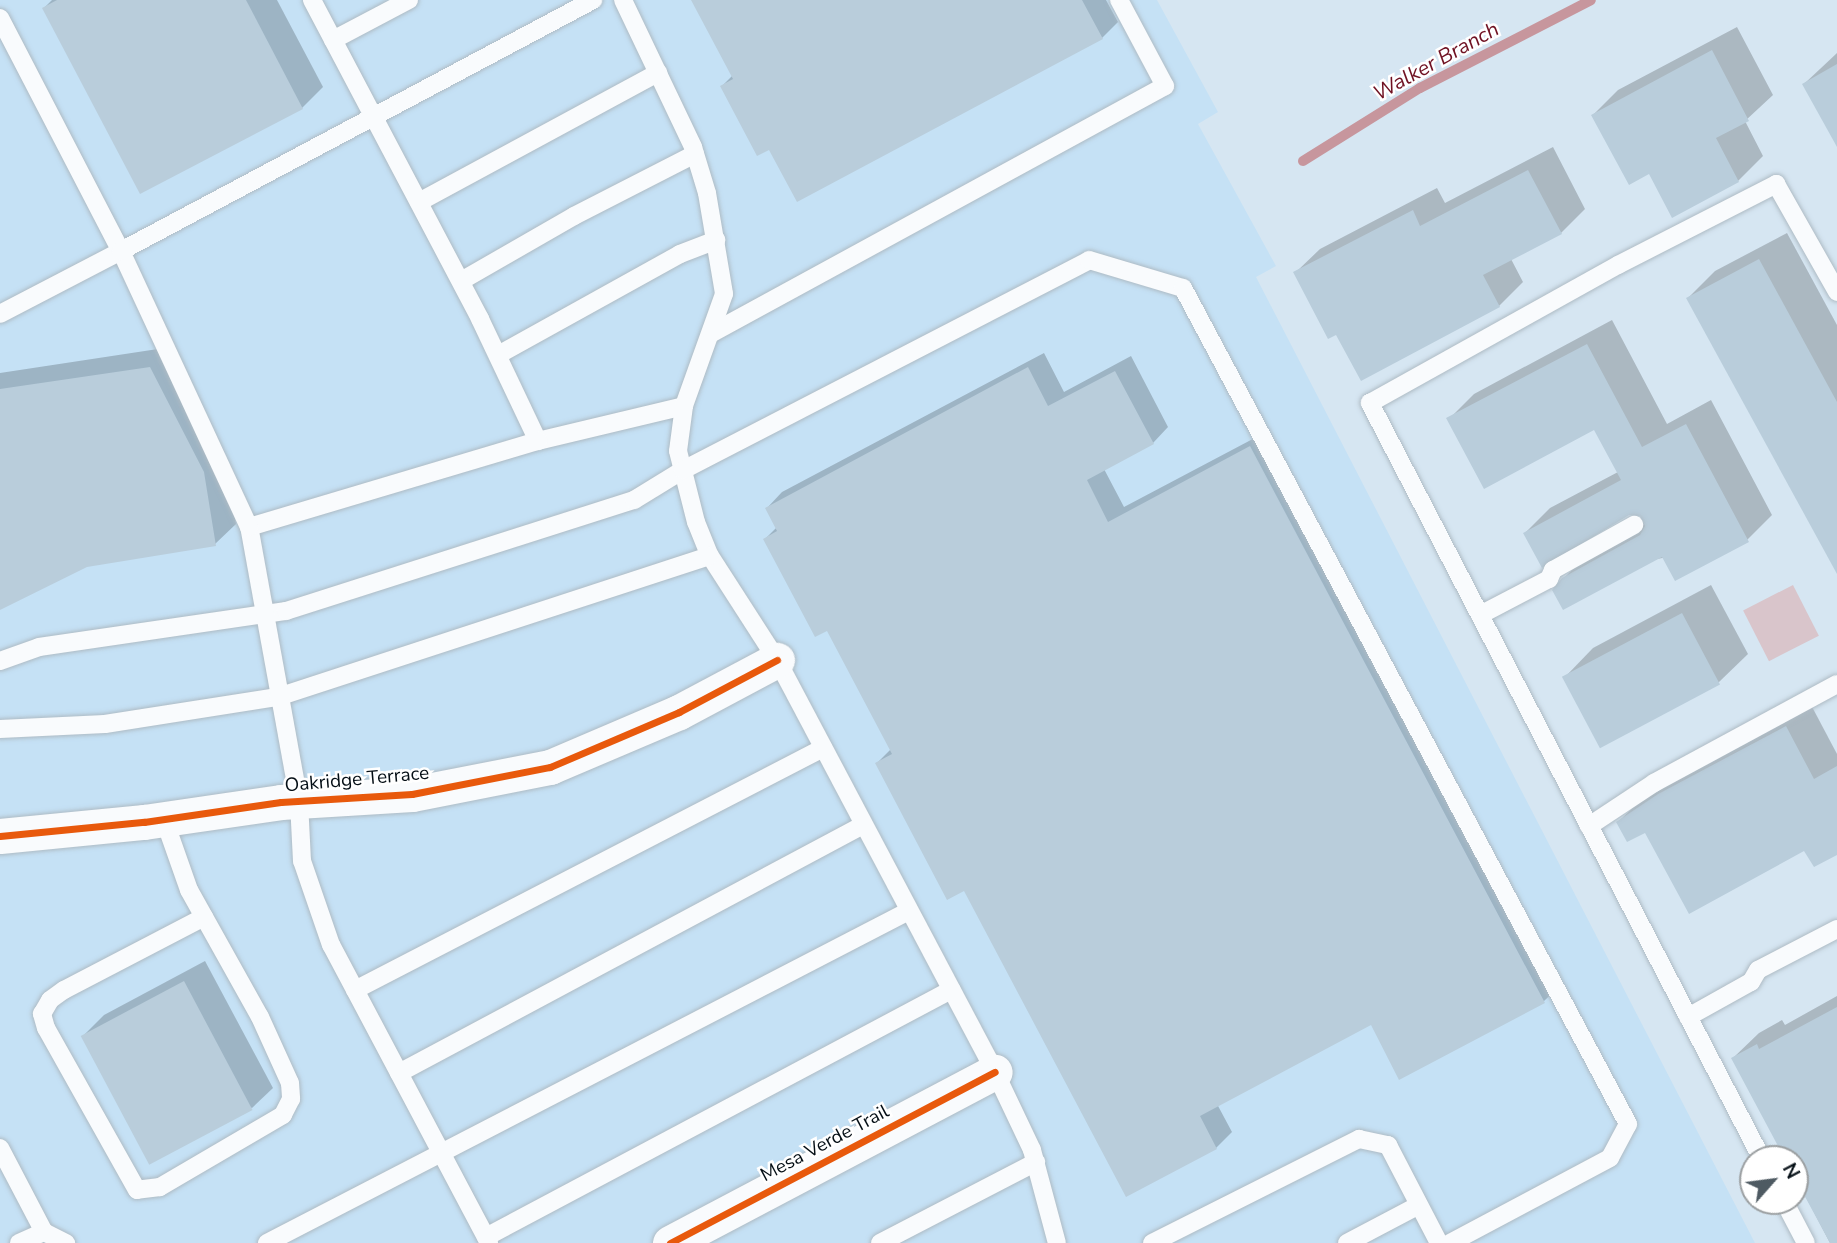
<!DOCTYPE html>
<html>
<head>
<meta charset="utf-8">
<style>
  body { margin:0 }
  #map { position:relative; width:1837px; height:1243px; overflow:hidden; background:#d6e6f2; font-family:"Nunito Sans",sans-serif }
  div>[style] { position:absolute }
  .built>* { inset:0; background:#c5e1f5 }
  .green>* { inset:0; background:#d9c5cb; transform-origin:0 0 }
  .shadow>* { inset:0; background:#0003 }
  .stream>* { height:10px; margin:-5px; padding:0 5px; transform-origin:5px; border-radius:5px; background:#c7969d }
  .building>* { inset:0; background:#b9cddb; transform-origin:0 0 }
  .roads { filter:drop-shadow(0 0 2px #aebbc4) drop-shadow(0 0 2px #aebbc4) }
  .lane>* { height:18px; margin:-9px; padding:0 9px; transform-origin:9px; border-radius:9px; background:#f9fbfd }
  .street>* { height:35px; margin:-17.5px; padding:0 17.5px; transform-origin:17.5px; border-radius:17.5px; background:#f9fbfd }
  .cycleway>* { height:7px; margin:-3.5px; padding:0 3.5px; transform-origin:3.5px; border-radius:3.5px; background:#e8590c }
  span { translate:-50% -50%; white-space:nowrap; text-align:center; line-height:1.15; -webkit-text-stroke:5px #fff; paint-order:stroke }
  .street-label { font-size:19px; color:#040e15 }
  .water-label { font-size:21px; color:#6f1122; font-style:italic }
  .north { position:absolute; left:1739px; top:1145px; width:70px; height:70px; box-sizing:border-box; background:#fff; border:2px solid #9b9fa1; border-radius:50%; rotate:62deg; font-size:19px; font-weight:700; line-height:28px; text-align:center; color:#040e15 }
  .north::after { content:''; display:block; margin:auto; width:24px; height:32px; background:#4e5a62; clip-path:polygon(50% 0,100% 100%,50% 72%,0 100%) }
</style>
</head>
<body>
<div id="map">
  <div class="built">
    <div style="clip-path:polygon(0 0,1157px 0,1218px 112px,1198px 124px,1276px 266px,1256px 277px,1755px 1243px,0 1243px)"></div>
  </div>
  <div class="green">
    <div style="left:1793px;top:585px;width:57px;height:56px;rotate:63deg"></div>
  </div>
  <div class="shadow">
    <div style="clip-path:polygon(52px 0,277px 0,323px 87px,302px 108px,44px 8px)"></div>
    <div style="clip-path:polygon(693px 0,1106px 0,1118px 22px,1102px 38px,770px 147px,722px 86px,733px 75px)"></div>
    <div style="clip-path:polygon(1737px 27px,1773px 95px,1745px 121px,1763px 156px,1738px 181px,1673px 215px,1650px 172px,1593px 115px,1618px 90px)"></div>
    <div style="clip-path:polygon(1837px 53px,1837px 144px,1804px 84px)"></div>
    <div style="clip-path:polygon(1553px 147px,1585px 209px,1561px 233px,1511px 259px,1523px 282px,1499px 306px,1337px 332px,1295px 273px,1320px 249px,1437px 188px,1445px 203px)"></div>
    <div style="clip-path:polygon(1787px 233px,1837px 325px,1837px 571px,1688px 298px,1715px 271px)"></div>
    <div style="clip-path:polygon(1612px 320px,1667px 424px,1711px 400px,1772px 515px,1747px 540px,1563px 579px,1589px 553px,1645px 522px,1642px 514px,1629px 513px,1525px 533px,1550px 508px,1618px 472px,1595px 428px,1449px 419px,1474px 394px)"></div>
    <div style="clip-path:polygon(171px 347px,224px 451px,236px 524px,215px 544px,87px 565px,0 608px,0 373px)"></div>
    <div style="clip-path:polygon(1044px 353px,1064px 392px,1131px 356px,1168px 427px,1153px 443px,1104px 469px,1124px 507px,1266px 432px,1560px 986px,1544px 1001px,1371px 1023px,1217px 1104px,1232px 1132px,1216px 1148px,964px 888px,877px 763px,891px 749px,827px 628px,765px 539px,777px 527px,767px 508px,782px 492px)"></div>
    <div style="clip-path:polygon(1711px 585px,1748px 654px,1719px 682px,1565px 677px,1593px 648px)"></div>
    <div style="clip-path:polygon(1810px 703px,1837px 754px,1837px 853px,1646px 830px,1618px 822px,1643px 798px)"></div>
    <div style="clip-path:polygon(205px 961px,273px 1088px,252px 1108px,83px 1036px,104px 1015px)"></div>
    <div style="clip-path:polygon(1837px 996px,1837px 1243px,1830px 1243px,1795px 1176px,1795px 1159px,1786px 1159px,1733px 1058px,1759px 1033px,1782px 1020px,1785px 1025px)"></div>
  </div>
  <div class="stream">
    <div style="left:1303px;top:161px;width:138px;rotate:-32deg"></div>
    <div style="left:1420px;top:88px;width:192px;rotate:-27.2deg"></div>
  </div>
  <div class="building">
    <div style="clip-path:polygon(57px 0,246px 0,303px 109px,140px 194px,42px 8px)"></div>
    <div style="clip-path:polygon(691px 0,1082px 0,1103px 39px,797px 202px,769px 150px,757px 156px,720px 86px,733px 79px)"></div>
    <div style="clip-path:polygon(1712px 50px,1749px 121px,1716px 138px,1739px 182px,1672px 218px,1649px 174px,1629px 185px,1591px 115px)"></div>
    <div style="clip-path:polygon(1837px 64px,1837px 147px,1802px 84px)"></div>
    <div style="clip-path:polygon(1528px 170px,1562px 234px,1483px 275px,1500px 307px,1361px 381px,1336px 335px,1328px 339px,1293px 272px,1413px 210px,1420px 226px)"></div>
    <div style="clip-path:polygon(1759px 259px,1837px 402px,1837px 574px,1686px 298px)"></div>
    <div style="clip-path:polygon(1587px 344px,1642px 447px,1686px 424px,1749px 542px,1675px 581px,1662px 557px,1563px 610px,1552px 590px,1562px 578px,1640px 535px,1645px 526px,1640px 516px,1629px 515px,1542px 568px,1523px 533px,1621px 480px,1594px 430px,1484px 489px,1446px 418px)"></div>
    <div style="clip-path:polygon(150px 367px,204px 472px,216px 546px,87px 567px,0 610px,0 389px)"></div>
    <div style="clip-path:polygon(1028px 367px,1048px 406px,1115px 371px,1154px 444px,1087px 480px,1108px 522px,1250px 446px,1545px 1003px,1399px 1080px,1371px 1025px,1200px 1116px,1217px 1149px,1126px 1197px,964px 891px,947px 900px,875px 763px,892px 754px,827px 631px,815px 637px,763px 539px,777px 531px,765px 508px)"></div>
    <div style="left:1682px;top:613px;width:81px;height:136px;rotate:62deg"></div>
    <div style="clip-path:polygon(1786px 726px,1814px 779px,1837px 766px,1837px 855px,1814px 867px,1804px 851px,1689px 914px,1645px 833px,1627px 842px,1616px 822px,1658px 794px)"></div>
    <div style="left:184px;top:981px;width:146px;height:117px;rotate:62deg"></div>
    <div style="clip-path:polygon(1837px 1007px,1837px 1243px,1830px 1243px,1795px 1178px,1795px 1159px,1785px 1159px,1731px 1058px,1757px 1044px,1759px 1049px)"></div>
  </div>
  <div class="roads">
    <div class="lane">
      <div style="left:312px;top:0;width:361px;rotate:62.2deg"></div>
      <div style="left:480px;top:319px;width:135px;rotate:64.6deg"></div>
      <div style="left:538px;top:441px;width:150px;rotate:-13.5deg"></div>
      <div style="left:623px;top:0;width:163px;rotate:64.5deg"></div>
      <div style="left:693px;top:147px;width:48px;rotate:73.1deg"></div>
      <div style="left:707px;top:193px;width:102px;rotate:80.4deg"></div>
      <div style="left:724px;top:294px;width:119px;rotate:109.7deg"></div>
      <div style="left:684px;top:406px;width:45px;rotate:97.6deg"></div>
      <div style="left:678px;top:451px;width:73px;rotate:75.8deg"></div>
      <div style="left:696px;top:522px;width:37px;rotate:68deg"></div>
      <div style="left:710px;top:556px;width:124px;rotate:57.2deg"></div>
      <div style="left:777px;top:660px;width:466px;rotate:62.1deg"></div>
      <div style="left:995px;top:1072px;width:86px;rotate:64.6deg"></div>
      <div style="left:1032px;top:1150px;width:96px;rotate:75deg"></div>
      <div style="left:0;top:18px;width:263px;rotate:62.6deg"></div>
      <div style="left:121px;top:251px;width:136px;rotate:152.5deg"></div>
      <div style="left:333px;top:40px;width:86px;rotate:-27.8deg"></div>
      <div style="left:419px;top:202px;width:272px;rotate:-28.4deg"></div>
      <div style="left:461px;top:281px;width:130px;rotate:-29.9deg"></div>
      <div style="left:574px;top:216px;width:136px;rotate:-27.1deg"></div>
      <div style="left:712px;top:333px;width:516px;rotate:-28.6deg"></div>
      <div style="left:1165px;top:86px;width:98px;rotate:-118.1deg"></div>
      <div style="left:498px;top:355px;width:208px;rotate:-29deg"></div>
      <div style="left:680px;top:254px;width:39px;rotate:-21deg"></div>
      <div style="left:249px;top:527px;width:302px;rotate:-16.6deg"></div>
      <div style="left:1480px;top:615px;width:78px;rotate:-27.6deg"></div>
      <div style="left:1549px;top:579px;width:10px;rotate:-66deg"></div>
      <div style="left:1553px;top:570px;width:93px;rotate:-29.1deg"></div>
      <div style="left:0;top:661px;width:41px;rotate:-19.7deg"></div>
      <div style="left:39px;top:647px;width:250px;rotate:-8.3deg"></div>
      <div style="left:286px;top:611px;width:365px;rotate:-17.7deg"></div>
      <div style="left:634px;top:500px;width:57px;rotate:-31.5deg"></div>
      <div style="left:683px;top:470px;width:457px;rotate:-27.3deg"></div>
      <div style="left:1089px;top:260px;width:98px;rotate:16.6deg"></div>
      <div style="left:1183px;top:288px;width:947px;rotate:61.97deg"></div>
      <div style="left:1628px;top:1124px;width:38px;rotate:118deg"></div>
      <div style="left:1610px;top:1158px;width:181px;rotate:152deg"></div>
      <div style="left:0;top:729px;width:105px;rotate:-2.7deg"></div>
      <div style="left:105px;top:724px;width:175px;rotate:-8.9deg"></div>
      <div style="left:278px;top:697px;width:454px;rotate:-18.1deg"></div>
      <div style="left:164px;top:819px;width:75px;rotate:70.6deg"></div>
      <div style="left:189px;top:890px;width:145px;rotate:60.8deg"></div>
      <div style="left:260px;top:1017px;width:72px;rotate:65.6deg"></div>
      <div style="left:290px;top:1083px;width:16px;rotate:86deg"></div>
      <div style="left:291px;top:1099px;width:18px;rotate:117deg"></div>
      <div style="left:283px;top:1115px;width:143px;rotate:149.7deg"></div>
      <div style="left:160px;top:1187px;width:23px;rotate:173deg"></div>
      <div style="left:137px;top:1190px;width:186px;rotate:-119.3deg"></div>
      <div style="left:46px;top:1028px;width:15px;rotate:-106deg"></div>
      <div style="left:42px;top:1014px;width:16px;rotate:-60deg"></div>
      <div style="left:50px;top:1000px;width:17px;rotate:-36deg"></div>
      <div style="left:64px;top:990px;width:158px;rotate:-27.5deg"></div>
      <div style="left:1589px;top:826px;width:78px;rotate:-33.5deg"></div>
      <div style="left:1654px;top:783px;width:208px;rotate:-28.4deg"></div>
      <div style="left:355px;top:990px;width:527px;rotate:-27.34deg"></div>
      <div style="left:1688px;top:1017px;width:72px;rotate:-29.1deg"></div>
      <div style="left:1751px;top:982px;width:14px;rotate:-60deg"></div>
      <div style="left:1758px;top:970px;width:89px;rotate:-27.4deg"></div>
      <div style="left:399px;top:1073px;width:526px;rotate:-28.12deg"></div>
      <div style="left:0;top:1148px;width:95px;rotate:62.4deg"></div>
      <div style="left:44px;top:1232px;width:25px;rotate:27deg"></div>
      <div style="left:1762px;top:1159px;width:852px;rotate:-117.41deg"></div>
      <div style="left:1370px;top:403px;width:284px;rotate:-29.1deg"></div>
      <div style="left:1618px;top:265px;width:178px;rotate:-27.1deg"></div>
      <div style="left:1776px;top:184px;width:124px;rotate:60.5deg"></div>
      <div style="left:1784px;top:1201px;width:47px;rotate:62.4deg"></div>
      <div style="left:486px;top:1237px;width:527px;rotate:-27.98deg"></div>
      <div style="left:19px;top:1243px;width:27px;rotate:-24deg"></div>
      <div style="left:267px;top:1243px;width:723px;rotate:-27.35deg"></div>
      <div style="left:489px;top:1243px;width:337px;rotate:-117.9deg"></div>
      <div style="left:331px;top:945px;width:89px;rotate:-109deg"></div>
      <div style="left:302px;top:861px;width:60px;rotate:-92.9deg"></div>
      <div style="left:299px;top:801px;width:279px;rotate:-100.3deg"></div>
      <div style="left:249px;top:527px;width:304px;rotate:-114.9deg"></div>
      <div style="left:121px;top:251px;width:535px;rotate:-28deg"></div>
      <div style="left:880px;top:1243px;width:176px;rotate:-27.4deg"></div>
      <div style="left:1152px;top:1243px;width:232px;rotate:-26.7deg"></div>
      <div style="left:1359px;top:1139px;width:30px;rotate:12deg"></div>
      <div style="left:1388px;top:1145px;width:110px;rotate:62.5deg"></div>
      <div style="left:1347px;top:1243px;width:81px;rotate:-27.8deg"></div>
    </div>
    <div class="street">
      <div style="left:0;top:836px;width:145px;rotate:-5.6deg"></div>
      <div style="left:144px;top:822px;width:138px;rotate:-8.3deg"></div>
      <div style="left:281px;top:802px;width:131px;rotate:-3.5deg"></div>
      <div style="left:412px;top:794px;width:141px;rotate:-11.1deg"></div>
      <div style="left:550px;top:767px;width:140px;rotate:-23.1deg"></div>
      <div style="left:679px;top:712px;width:111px;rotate:-28deg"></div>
      <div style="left:670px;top:1243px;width:367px;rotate:-27.8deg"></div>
    </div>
  </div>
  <div class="cycleway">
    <div style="left:0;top:836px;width:145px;rotate:-5.6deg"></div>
    <div style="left:144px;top:822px;width:138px;rotate:-8.3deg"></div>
    <div style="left:281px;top:802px;width:131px;rotate:-3.5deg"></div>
    <div style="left:412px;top:794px;width:141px;rotate:-11.1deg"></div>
    <div style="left:550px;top:767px;width:140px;rotate:-23.1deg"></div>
    <div style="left:679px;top:712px;width:111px;rotate:-28deg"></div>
    <div style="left:670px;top:1243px;width:367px;rotate:-27.8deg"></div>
  </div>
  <div class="street-label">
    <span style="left:357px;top:780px;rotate:-5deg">Oakridge Terrace</span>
    <span style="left:825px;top:1144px;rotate:-28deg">Mesa Verde Trail</span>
  </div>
  <div class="water-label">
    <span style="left:1436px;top:61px;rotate:-29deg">Walker Branch</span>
  </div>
  <div class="north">N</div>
</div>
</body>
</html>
